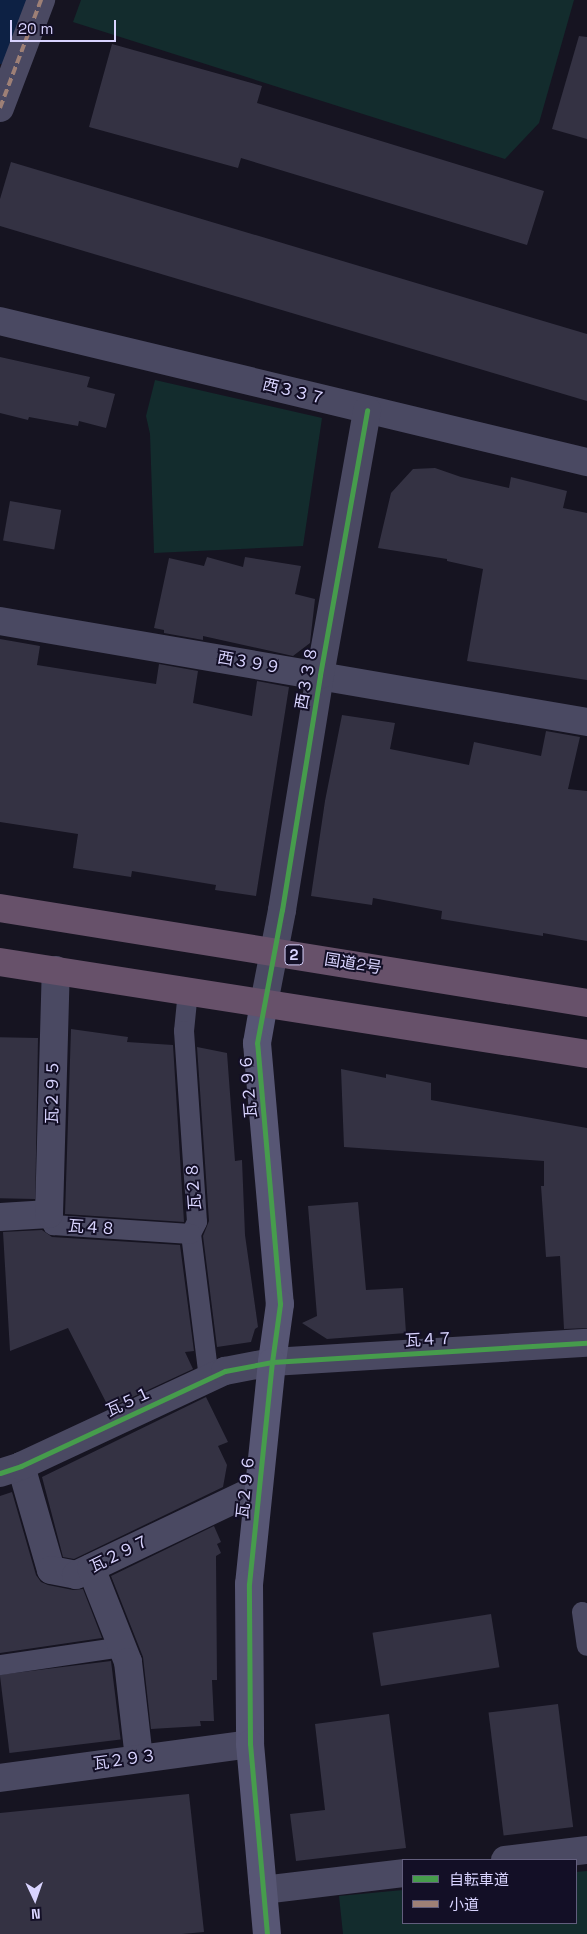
<!DOCTYPE html>
<html>
<head>
<meta charset="utf-8">
<style>
  body { margin:0 }
  #map { position:relative; width:587px; height:1934px; overflow:hidden; background:#161421; font-family:"Space Grotesk","Noto Sans JP",sans-serif }
  div>[style] { position:absolute }
  .green>* { inset:0; background:#132c2d }
  .river>* { height:64px; margin:-32px; padding:0 32px; transform-origin:32px; border-radius:32px; background:#0d2144 }
  .building>* { inset:0; background:#343243; transform-origin:0 0 }
  .lane>* { height:20px; margin:-10px; padding:0 10px; transform-origin:10px; border-radius:10px; background:#4a4962 }
  .street>* { height:28px; margin:-14px; padding:0 14px; transform-origin:14px; border-radius:14px; background:#4a4962 }
  .secondary>* { height:28px; margin:-14px; padding:0 14px; transform-origin:14px; border-radius:14px; background:#575674 }
  .highway>* { height:28px; margin:-14px; padding:0 14px; transform-origin:14px; border-radius:14px; background:#67516a }
  .quiet>* { height:4px; margin-top:-2px; transform-origin:0; background:repeating-linear-gradient(90deg,#9e8076 0 8px,transparent 0 12px) }
  .cycleway>* { height:5px; margin:-2.5px; padding:0 2.5px; transform-origin:2.5px; border-radius:2.5px; background:#469c4c }
  span { translate:-50% -50%; white-space:nowrap; text-align:center; line-height:1.15; -webkit-text-stroke:4px #130f26; paint-order:stroke }
  .shield-label span { padding:1px 4px; background:#130f26; border:1px solid; border-radius:4px; -webkit-text-stroke-width:0 }
  .shield-label { font-size:15px; color:#d9d4ff; font-weight:700 }
  .street-label { font-size:16px; color:#d9d4ff }
  .legend { position:absolute; left:402px; top:1859px; width:175px; height:65px; box-sizing:border-box; background:#130f26; border:1px solid #625e7d; margin:0; padding:6px 9px; list-style:none; font-size:15px; color:#d9d4ff }
  .legend li { display:flex; align-items:center; gap:10px; height:25px }
  .legend b { width:25px; border:1px solid #625e7d }
  .north { position:absolute; left:10px; top:1874px; width:50px; height:50px; -webkit-text-stroke:4px #130f26; paint-order:stroke; rotate:177deg; font-size:14px; font-weight:700; line-height:20px; text-align:center; color:#d9d4ff }
  .north::after { content:''; display:block; margin:auto; width:18px; height:22px; background:#d9d4ff; clip-path:polygon(50% 0,100% 100%,50% 72%,0 100%) }
  .scale { position:absolute; left:10px; top:20px; width:106px; height:22px; box-sizing:border-box; border:2px solid #d9d4ff; border-top:0; padding-left:6px; font-size:15px; line-height:18px; white-space:nowrap; color:#d9d4ff; -webkit-text-stroke:4px #130f26; paint-order:stroke }
</style>
</head>
<body>
<div id="map">
  <div class="green">
    <div style="clip-path:polygon(81px 0,574px 0,539px 123px,505px 159px,73px 22px)"></div>
    <div style="clip-path:polygon(155px 380px,322px 418px,303px 546px,154px 553px,150px 434px,146px 416px)"></div>
    <div style="clip-path:polygon(587px 1871px,587px 1934px,343px 1934px,339px 1896px,403px 1890px,403px 1923px,576px 1923px,576px 1872px)"></div>
  </div>
  <div class="river">
    <div style="left:0;top:32px;width:34px;rotate:-69deg"></div>
  </div>
  <div class="building">
    <div style="clip-path:polygon(579px 36px,587px 37px,587px 139px,552px 129px)"></div>
    <div style="clip-path:polygon(112px 44px,262px 86px,257px 103px,544px 191px,527px 245px,241px 158px,238px 168px,89px 127px)"></div>
    <div style="clip-path:polygon(11px 162px,587px 334px,587px 401px,0 226px,0 199px)"></div>
    <div style="clip-path:polygon(0 357px,90px 377px,87px 387px,115px 394px,106px 428px,79px 421px,78px 426px,29px 417px,28px 420px,0 413px)"></div>
    <div style="clip-path:polygon(435px 468px,461px 477px,509px 488px,511px 477px,567px 491px,563px 508px,587px 513px,587px 680px,467px 661px,483px 569px,447px 561px,447px 559px,378px 548px,391px 493px,413px 469px)"></div>
    <div style="left:10px;top:501px;width:52px;height:40px;rotate:10deg"></div>
    <div style="clip-path:polygon(207px 557px,243px 567px,245px 557px,301px 566px,295px 594px,315px 599px,310px 643px,293px 656px,203px 636px,203px 640px,164px 633px,164px 630px,154px 628px,169px 558px,204px 566px)"></div>
    <div style="clip-path:polygon(0 639px,40px 646px,37px 665px,156px 684px,159px 664px,198px 671px,193px 703px,252px 716px,257px 681px,289px 687px,256px 896px,215px 890px,216px 885px,132px 871px,131px 877px,73px 868px,78px 834px,0 822px)"></div>
    <div style="clip-path:polygon(342px 715px,395px 723px,390px 749px,469px 765px,474px 742px,541px 756px,546px 731px,580px 737px,568px 789px,587px 791px,587px 941px,543px 933px,543px 936px,441px 919px,442px 911px,373px 898px,372px 905px,311px 896px,325px 801px)"></div>
    <div style="clip-path:polygon(71px 1029px,128px 1037px,127px 1042px,173px 1045px,184px 1222px,65px 1214px)"></div>
    <div style="left:38px;top:1038px;width:161px;height:38px;rotate:91deg"></div>
    <div style="clip-path:polygon(197px 1047px,227px 1053px,235px 1161px,242px 1160px,245px 1235px,258px 1327px,255px 1329px,251px 1342px,217px 1347px,203px 1236px,209px 1221px)"></div>
    <div style="clip-path:polygon(341px 1069px,386px 1078px,386px 1074px,431px 1083px,431px 1100px,587px 1128px,587px 1328px,564px 1329px,560px 1256px,546px 1257px,541px 1186px,544px 1186px,544px 1161px,344px 1147px)"></div>
    <div style="clip-path:polygon(358px 1202px,366px 1290px,403px 1288px,406px 1333px,327px 1339px,302px 1323px,317px 1316px,308px 1206px)"></div>
    <div style="clip-path:polygon(42px 1230px,52px 1237px,180px 1245px,194px 1351px,185px 1352px,193px 1369px,109px 1408px,68px 1328px,10px 1351px,3px 1232px)"></div>
    <div style="clip-path:polygon(206px 1397px,228px 1442px,218px 1446px,227px 1465px,223px 1487px,74px 1559px,63px 1557px,42px 1477px)"></div>
    <div style="clip-path:polygon(12px 1492px,36px 1575px,41px 1582px,48px 1585px,73px 1590px,83px 1589px,102px 1638px,0 1653px,0 1496px)"></div>
    <div style="clip-path:polygon(214px 1526px,221px 1542px,217px 1544px,221px 1553px,216px 1556px,217px 1680px,212px 1680px,214px 1721px,200px 1721px,201px 1726px,151px 1729px,143px 1657px,111px 1576px)"></div>
    <div style="left:491px;top:1614px;width:54px;height:120px;rotate:81deg"></div>
    <div style="left:111px;top:1661px;width:79px;height:112px;rotate:83deg"></div>
    <div style="left:558px;top:1704px;width:124px;height:70px;rotate:83deg"></div>
    <div style="clip-path:polygon(389px 1714px,406px 1848px,296px 1861px,290px 1814px,325px 1810px,315px 1724px)"></div>
    <div style="clip-path:polygon(189px 1794px,204px 1932px,182px 1934px,0 1934px,0 1813px)"></div>
  </div>
  <div class="lane">
    <div style="left:188px;top:991px;width:40px;rotate:95.7deg"></div>
    <div style="left:184px;top:1031px;width:191px;rotate:86.1deg"></div>
    <div style="left:197px;top:1222px;width:13px;rotate:117deg"></div>
    <div style="left:191px;top:1234px;width:146px;rotate:82.9deg"></div>
    <div style="left:49px;top:1214px;width:12px;rotate:70deg"></div>
    <div style="left:53px;top:1225px;width:138px;rotate:3.7deg"></div>
    <div style="left:582px;top:1612px;width:34px;rotate:82deg"></div>
    <div style="left:0;top:1665px;width:123px;rotate:-8.4deg"></div>
  </div>
  <div class="street">
    <div style="left:0;top:108px;width:116px;rotate:-69.2deg"></div>
    <div style="left:0;top:321px;width:604px;rotate:13.51deg"></div>
    <div style="left:0;top:621px;width:596px;rotate:9.76deg"></div>
    <div style="left:264px;top:1003px;width:95px;rotate:-79deg"></div>
    <div style="left:282px;top:910px;width:238px;rotate:-80.8deg"></div>
    <div style="left:320px;top:675px;width:269px;rotate:-79.9deg"></div>
    <div style="left:0;top:1217px;width:49px;rotate:-3.5deg"></div>
    <div style="left:49px;top:1214px;width:244px;rotate:-88.4deg"></div>
    <div style="left:21px;top:1466px;width:108px;rotate:73.9deg"></div>
    <div style="left:51px;top:1570px;width:25px;rotate:11deg"></div>
    <div style="left:76px;top:1575px;width:202px;rotate:-25.5deg"></div>
    <div style="left:0;top:1473px;width:22px;rotate:-18deg"></div>
    <div style="left:21px;top:1466px;width:225px;rotate:-25deg"></div>
    <div style="left:225px;top:1371px;width:48px;rotate:-10.8deg"></div>
    <div style="left:272px;top:1362px;width:316px;rotate:-3.5deg"></div>
    <div style="left:91px;top:1568px;width:101px;rotate:68.5deg"></div>
    <div style="left:128px;top:1662px;width:97px;rotate:83.5deg"></div>
    <div style="left:0;top:1778px;width:252px;rotate:-7.7deg"></div>
    <div style="left:505px;top:1860px;width:83px;rotate:-7deg"></div>
    <div style="left:263px;top:1890px;width:141px;rotate:-6.9deg"></div>
  </div>
  <div class="secondary">
    <div style="left:264px;top:1003px;width:41px;rotate:99.9deg"></div>
    <div style="left:257px;top:1043px;width:262px;rotate:85deg"></div>
    <div style="left:280px;top:1304px;width:59px;rotate:97.9deg"></div>
    <div style="left:272px;top:1362px;width:223px;rotate:95.9deg"></div>
    <div style="left:249px;top:1584px;width:160px;rotate:89.6deg"></div>
    <div style="left:250px;top:1744px;width:191px;rotate:84.9deg"></div>
  </div>
  <div class="highway">
    <div style="left:0;top:908px;width:595px;rotate:9.19deg"></div>
    <div style="left:0;top:962px;width:594px;rotate:8.91deg"></div>
  </div>
  <div class="quiet">
    <div style="left:0;top:108px;width:116px;rotate:-69.2deg"></div>
  </div>
  <div class="cycleway">
    <div style="left:0;top:1473px;width:22px;rotate:-18deg"></div>
    <div style="left:21px;top:1466px;width:225px;rotate:-25deg"></div>
    <div style="left:225px;top:1371px;width:48px;rotate:-10.8deg"></div>
    <div style="left:272px;top:1362px;width:316px;rotate:-3.5deg"></div>
    <div style="left:267px;top:1934px;width:191px;rotate:-95.1deg"></div>
    <div style="left:250px;top:1744px;width:160px;rotate:-90.4deg"></div>
    <div style="left:249px;top:1584px;width:223px;rotate:-84.1deg"></div>
    <div style="left:272px;top:1362px;width:59px;rotate:-82.1deg"></div>
    <div style="left:280px;top:1304px;width:262px;rotate:-95deg"></div>
    <div style="left:257px;top:1043px;width:135px;rotate:-79.4deg"></div>
    <div style="left:282px;top:910px;width:238px;rotate:-80.8deg"></div>
    <div style="left:320px;top:675px;width:269px;rotate:-79.9deg"></div>
  </div>
  <div class="shield-label">
    <span style="left:294px;top:955px">2</span>
  </div>
  <div class="street-label">
    <span style="left:294px;top:392px;rotate:14deg">西３３７</span>
    <span style="left:249px;top:663px;rotate:10deg">西３９９</span>
    <span style="left:307px;top:678px;rotate:-80deg">西３３８</span>
    <span style="left:353px;top:964px;rotate:9deg">国道2号</span>
    <span style="left:249px;top:1086px;rotate:-95deg">瓦２９６</span>
    <span style="left:53px;top:1092px;rotate:-89deg">瓦２９５</span>
    <span style="left:194px;top:1186px;rotate:-94deg">瓦２８</span>
    <span style="left:92px;top:1228px;rotate:4deg">瓦４８</span>
    <span style="left:429px;top:1340px;rotate:-3deg">瓦４７</span>
    <span style="left:129px;top:1402px;rotate:-25deg">瓦５１</span>
    <span style="left:246px;top:1487px;rotate:-84deg">瓦２９６</span>
    <span style="left:120px;top:1554px;rotate:-26deg">瓦２９７</span>
    <span style="left:125px;top:1760px;rotate:-8deg">瓦２９３</span>
  </div>
  <ul class="legend">
  <li><b style="height:6px;background:#469c4c"></b>自転車道</li>
  <li><b style="height:6px;background:#9e8076"></b>小道</li>
  </ul>
  <div class="north">N</div>
  <div class="scale">20 m</div>
</div>
</body>
</html>
